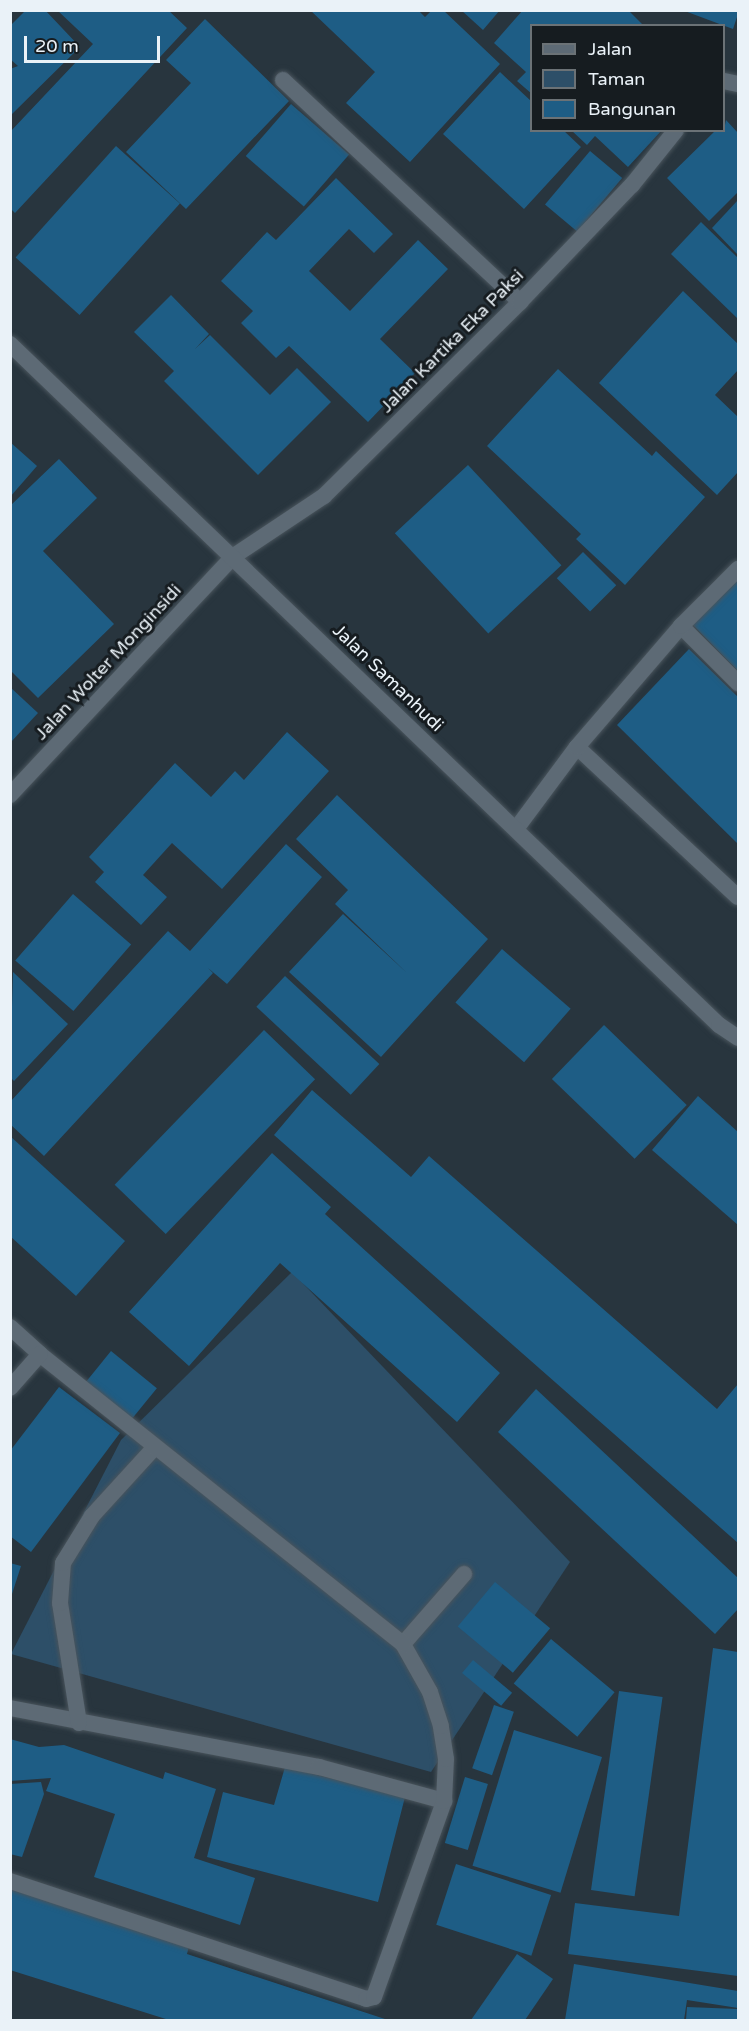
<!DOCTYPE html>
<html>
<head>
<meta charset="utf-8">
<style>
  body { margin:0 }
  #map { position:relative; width:749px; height:2031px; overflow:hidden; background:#28353e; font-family:"Varela Round",sans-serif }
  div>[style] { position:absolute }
  .green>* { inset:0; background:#2d4f68 }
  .building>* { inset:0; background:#1e5d85; transform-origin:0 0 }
  .roads { filter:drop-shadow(0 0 2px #49545c) drop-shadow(0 0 2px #49545c) }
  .service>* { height:16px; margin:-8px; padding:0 8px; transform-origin:8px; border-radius:8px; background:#5d6a75 }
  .minor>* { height:16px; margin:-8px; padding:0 8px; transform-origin:8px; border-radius:8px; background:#5d6a75 }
  .tertiary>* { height:16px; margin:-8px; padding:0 8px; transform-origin:8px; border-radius:8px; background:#5d6a75 }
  span { translate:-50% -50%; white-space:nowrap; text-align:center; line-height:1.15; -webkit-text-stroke:6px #161c20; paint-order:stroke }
  .street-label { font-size:18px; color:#eaf2f8 }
  .frame { position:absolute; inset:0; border:12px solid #eaf2f8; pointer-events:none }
  .legend { position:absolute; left:530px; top:24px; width:195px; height:108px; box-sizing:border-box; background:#161c20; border:2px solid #6b7276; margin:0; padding:8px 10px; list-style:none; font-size:18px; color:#eaf2f8 }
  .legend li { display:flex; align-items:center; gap:12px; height:30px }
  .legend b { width:30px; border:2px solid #6b7276 }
  .scale { position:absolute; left:24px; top:36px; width:136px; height:27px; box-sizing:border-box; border:3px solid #eaf2f8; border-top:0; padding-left:8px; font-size:18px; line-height:21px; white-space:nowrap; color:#eaf2f8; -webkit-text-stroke:4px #161c20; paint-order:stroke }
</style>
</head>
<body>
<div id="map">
  <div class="green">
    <div style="clip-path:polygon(292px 1272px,570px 1562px,431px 1772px,11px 1654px,121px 1440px)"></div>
  </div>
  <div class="building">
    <div style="clip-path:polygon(26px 10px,45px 10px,80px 47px,10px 116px,10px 69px,18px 66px,10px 59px,10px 26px)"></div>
    <div style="clip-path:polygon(57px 10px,168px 10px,187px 28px,15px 213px,10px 208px,10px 132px,93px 44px)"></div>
    <div style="clip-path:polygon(310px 10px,418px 10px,425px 17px,432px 10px,443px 10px,500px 64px,410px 162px,346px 103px,375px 72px)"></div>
    <div style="clip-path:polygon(461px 10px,500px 10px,483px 30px)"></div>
    <div style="clip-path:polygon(523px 10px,628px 10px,644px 26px,532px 26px,532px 94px,517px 81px,526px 72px,494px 43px)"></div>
    <div style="clip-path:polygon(682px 10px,738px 10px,738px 14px,733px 29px)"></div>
    <div style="clip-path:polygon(205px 19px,289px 101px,186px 209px,126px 152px,191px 83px,166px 60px)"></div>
    <div style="clip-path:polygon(500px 72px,532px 102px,532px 130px,563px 130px,581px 147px,524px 209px,443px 134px)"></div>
    <div style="left:291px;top:104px;width:77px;height:69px;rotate:41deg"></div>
    <div style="clip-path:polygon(726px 120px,738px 133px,738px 192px,709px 221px,667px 178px,716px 130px,724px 130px)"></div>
    <div style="clip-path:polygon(571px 130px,662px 130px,628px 167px,595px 136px,587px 145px)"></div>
    <div style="left:116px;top:146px;width:86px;height:150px;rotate:42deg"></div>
    <div style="left:590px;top:151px;width:42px;height:70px;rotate:40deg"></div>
    <div style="clip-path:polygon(336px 178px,393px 234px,374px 253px,349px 229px,309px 271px,350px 311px,418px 240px,448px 269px,380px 339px,415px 373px,368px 422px,289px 346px,276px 358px,241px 323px,253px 311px,221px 281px,267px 232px,276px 240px)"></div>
    <div style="clip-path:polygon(738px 200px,738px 255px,712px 228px)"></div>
    <div style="clip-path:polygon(701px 222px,738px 258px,738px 319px,671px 254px)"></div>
    <div style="clip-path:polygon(683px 291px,738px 344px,738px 370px,715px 395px,738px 417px,738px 472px,717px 495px,599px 383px)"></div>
    <div style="clip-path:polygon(171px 295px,209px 334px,195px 349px,210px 335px,270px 395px,297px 368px,331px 402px,258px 475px,164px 381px,174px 371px,134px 332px)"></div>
    <div style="clip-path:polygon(558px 369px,652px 456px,656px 451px,705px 497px,625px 585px,576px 539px,581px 534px,487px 446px)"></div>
    <div style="clip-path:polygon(10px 442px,37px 466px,10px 497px)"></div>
    <div style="clip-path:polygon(59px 459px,97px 498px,43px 551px,114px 624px,38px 698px,10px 670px,10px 506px)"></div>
    <div style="left:468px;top:465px;width:137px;height:100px;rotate:47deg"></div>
    <div style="left:583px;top:552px;width:47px;height:37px;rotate:45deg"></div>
    <div style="clip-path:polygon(738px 577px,738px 671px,692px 624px)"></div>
    <div style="clip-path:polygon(689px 649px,738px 697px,738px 844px,617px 725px)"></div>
    <div style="clip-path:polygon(10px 687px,38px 713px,10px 743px)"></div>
    <div style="clip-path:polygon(287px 732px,329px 771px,222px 889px,172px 843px,143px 875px,167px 897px,141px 925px,95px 882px,104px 872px,89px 857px,175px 763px,211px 797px,235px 771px,244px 780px)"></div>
    <div style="clip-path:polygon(337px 795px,488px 939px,381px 1057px,289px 972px,343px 914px,407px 973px,335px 904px,348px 890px,296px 839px)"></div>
    <div style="clip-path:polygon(286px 844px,322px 877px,227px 984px,208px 968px,213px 973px,44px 1156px,10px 1124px,10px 1102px,168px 931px,190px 951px)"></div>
    <div style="left:73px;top:894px;width:77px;height:88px;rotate:41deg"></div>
    <div style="left:502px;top:949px;width:91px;height:71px;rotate:41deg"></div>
    <div style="clip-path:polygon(13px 972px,68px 1024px,14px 1081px,10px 1077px)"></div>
    <div style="left:285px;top:976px;width:129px;height:42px;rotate:43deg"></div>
    <div style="left:604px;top:1025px;width:115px;height:75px;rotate:44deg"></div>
    <div style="left:264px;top:1030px;width:71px;height:215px;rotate:44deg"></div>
    <div style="clip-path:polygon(312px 1090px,411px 1177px,429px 1156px,717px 1409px,738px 1384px,738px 1543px,274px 1135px)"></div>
    <div style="clip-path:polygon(698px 1096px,738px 1132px,738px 1225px,652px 1150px)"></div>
    <div style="clip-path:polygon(10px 1136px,125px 1241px,76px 1296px,10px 1236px)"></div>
    <div style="clip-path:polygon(272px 1153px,331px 1207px,325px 1214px,500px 1373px,457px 1422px,280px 1263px,189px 1366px,129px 1312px)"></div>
    <div style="left:111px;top:1351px;width:59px;height:45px;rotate:39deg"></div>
    <div style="clip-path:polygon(59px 1387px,120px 1433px,31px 1552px,10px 1536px,10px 1451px)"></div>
    <div style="clip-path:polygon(536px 1389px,738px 1578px,738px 1609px,715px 1634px,498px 1432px)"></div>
    <div style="clip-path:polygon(10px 1563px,21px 1566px,11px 1597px,10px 1597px)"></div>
    <div style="left:495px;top:1582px;width:72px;height:58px;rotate:40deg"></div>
    <div style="left:551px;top:1639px;width:83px;height:58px;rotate:40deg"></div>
    <div style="clip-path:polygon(713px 1648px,738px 1652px,738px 1976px,568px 1954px,575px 1903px,679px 1916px)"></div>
    <div style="left:473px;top:1660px;width:51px;height:17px;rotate:40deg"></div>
    <div style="left:619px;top:1691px;width:44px;height:201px;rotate:8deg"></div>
    <div style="left:494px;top:1705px;width:21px;height:67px;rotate:19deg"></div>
    <div style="left:514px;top:1730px;width:92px;height:142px;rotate:17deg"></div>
    <div style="clip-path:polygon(10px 1739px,39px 1747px,64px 1745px,163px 1779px,165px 1772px,216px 1789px,194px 1858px,255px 1878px,240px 1925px,94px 1877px,115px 1814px,46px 1791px,51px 1778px,10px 1781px)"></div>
    <div style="clip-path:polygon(285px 1767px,405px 1797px,378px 1902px,207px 1857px,223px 1792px,274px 1805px)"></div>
    <div style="left:465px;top:1777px;width:24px;height:69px;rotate:17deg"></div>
    <div style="clip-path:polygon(41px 1782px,44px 1794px,22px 1857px,10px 1854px,10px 1784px)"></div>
    <div style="left:456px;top:1864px;width:100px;height:64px;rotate:18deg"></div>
    <div style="clip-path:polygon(10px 1889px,189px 1946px,187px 1954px,388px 2020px,169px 2020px,10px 1970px)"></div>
    <div style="clip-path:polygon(517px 1954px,553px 1979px,525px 2020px,471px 2020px)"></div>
    <div style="clip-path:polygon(574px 1964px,738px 1991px,738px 2008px,687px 2000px,684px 2020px,565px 2020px)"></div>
    <div style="clip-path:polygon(687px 2007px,738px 2009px,738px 2020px,686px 2020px)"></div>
  </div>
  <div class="roads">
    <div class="service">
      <div style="left:403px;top:1644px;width:93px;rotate:-48.9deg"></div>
      <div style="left:10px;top:1708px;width:315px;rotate:10.8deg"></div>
      <div style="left:319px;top:1767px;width:130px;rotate:15.2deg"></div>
      <div style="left:79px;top:1723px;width:121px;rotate:-99deg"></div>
      <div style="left:60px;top:1603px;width:40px;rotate:-85.7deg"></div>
      <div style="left:63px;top:1563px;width:55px;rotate:-58.3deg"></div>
      <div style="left:92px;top:1516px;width:93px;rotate:-47.6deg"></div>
      <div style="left:10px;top:1881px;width:375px;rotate:18.3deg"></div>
      <div style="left:366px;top:1999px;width:8px;rotate:-14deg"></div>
      <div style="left:374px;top:1997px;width:208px;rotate:-70.3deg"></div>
      <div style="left:444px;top:1801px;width:42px;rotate:-87.3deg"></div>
      <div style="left:446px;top:1759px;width:33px;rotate:-99deg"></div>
      <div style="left:441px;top:1726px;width:36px;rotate:-108deg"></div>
      <div style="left:430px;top:1692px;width:55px;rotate:-119.4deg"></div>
      <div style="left:403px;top:1644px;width:465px;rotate:-141.4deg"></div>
    </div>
    <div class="minor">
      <div style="left:283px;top:80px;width:325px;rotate:43.1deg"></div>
      <div style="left:724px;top:81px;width:14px;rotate:12deg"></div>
      <div style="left:681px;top:626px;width:81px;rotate:45deg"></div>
      <div style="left:577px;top:747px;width:220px;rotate:43deg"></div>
      <div style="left:10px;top:795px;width:328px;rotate:-46.9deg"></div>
      <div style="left:234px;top:556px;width:108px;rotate:-33.7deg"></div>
      <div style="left:324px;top:496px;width:276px;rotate:-44.7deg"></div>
      <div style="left:520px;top:302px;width:162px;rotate:-46.3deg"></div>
      <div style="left:632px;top:185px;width:70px;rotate:-51.3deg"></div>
      <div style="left:516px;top:829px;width:102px;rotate:-53.4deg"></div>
      <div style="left:577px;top:747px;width:160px;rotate:-49.3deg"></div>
      <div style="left:681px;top:626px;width:81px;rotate:-45deg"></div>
      <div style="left:10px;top:1327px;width:40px;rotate:42deg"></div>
      <div style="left:40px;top:1354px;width:45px;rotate:131.4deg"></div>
    </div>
    <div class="tertiary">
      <div style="left:10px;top:344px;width:983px;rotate:43.85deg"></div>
      <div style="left:719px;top:1025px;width:23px;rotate:34deg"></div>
    </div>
  </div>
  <div class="street-label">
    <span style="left:452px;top:341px;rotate:-45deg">Jalan Kartika Eka Paksi</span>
    <span style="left:108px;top:662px;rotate:-47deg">Jalan Wolter Monginsidi</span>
    <span style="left:388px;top:678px;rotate:44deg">Jalan Samanhudi</span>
  </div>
  <div class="frame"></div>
  <ul class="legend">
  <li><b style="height:8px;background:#5d6a75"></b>Jalan</li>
  <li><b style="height:16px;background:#2d4f68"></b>Taman</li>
  <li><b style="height:16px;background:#1e5d85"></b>Bangunan</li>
  </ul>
  <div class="scale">20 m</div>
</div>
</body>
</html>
